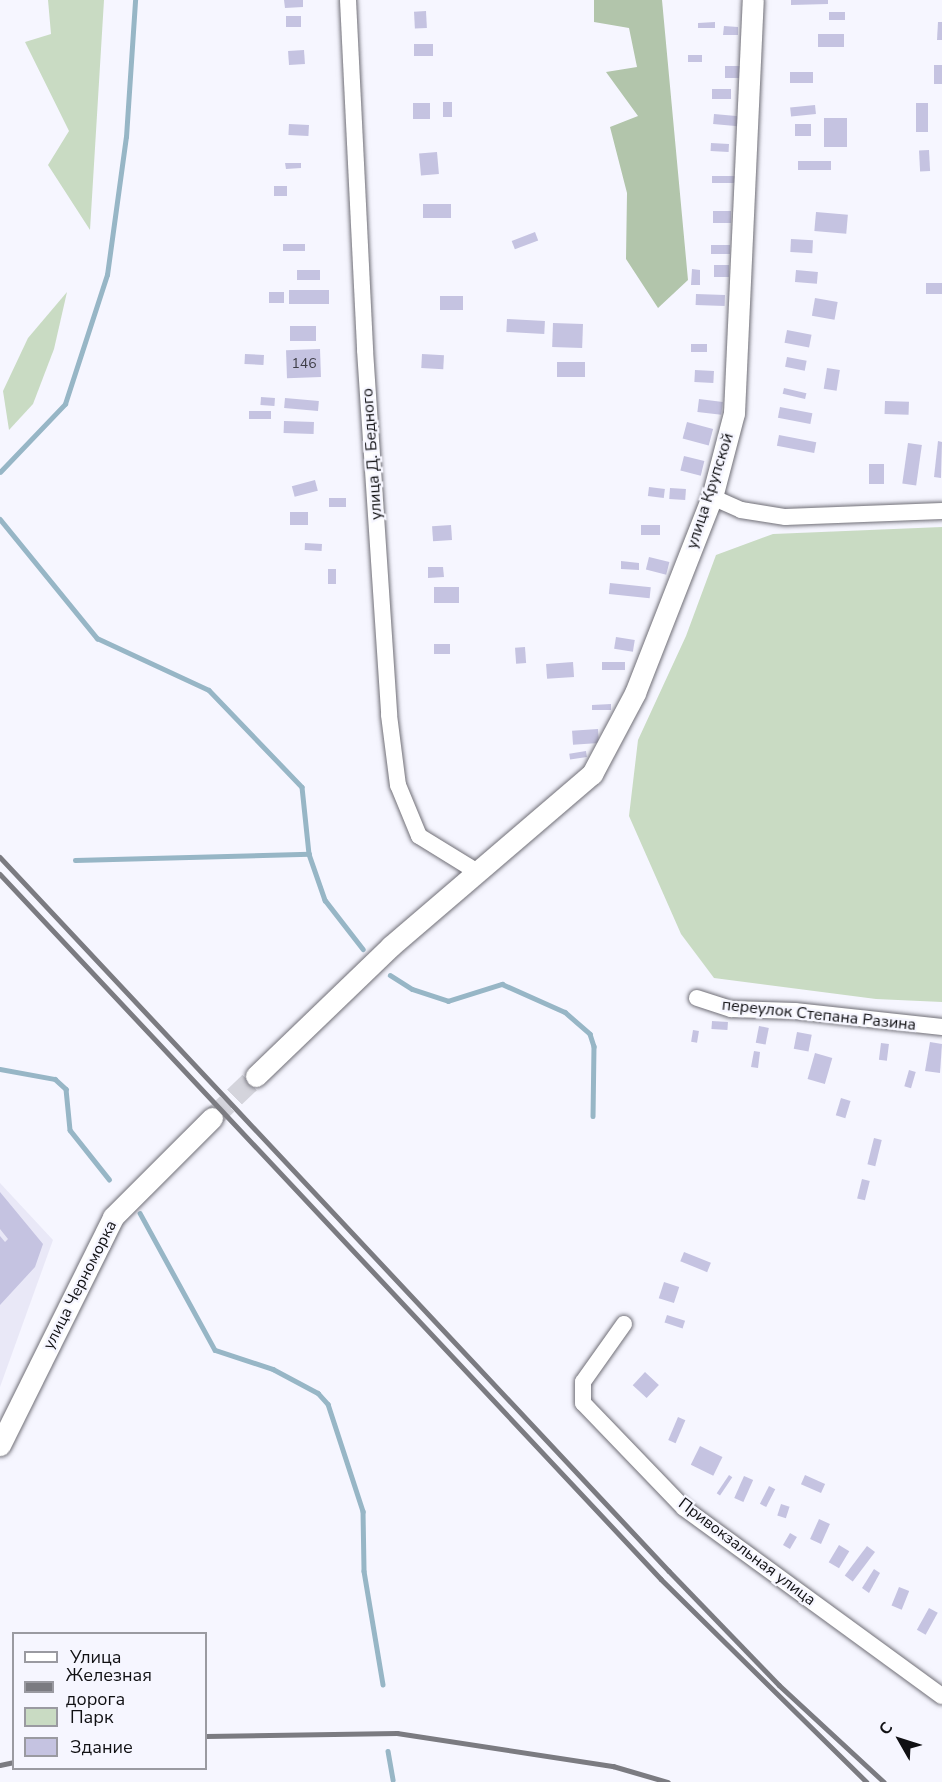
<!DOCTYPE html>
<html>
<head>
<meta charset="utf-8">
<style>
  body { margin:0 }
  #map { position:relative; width:942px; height:1782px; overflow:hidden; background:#f6f6ff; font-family:"Nunito Sans",sans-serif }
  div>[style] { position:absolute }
  .built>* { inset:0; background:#e9e8f7 }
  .green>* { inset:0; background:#c9dbc3 }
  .forest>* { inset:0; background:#b2c5ab }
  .stream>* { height:4.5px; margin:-2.25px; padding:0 2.25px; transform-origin:2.25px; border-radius:2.25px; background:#97b6c6 }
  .building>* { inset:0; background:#c5c3e1; transform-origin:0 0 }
  .tertiary-tunnel>* { height:21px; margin-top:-10.5px; transform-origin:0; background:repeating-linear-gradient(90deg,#d4d4dc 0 21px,transparent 0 31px) }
  .roads { filter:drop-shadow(0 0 2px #706f77) drop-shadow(0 0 2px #706f77) }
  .minor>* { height:16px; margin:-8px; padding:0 8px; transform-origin:8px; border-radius:8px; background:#fff }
  .tertiary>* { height:21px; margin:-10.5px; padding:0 10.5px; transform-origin:10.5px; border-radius:10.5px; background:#fff }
  .rail>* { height:4.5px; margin:-2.25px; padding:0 2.25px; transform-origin:2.25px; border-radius:2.25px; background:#7b7b81 }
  span { translate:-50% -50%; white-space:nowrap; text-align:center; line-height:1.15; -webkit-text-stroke:4.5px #f6f6ff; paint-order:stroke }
  .number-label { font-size:14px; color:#3d3d46 }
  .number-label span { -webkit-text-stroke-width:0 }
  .street-label { font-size:16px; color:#101013 }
  .legend { position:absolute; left:12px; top:1632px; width:195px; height:138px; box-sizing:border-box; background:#f6f6ff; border:2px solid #9a9aa1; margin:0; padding:8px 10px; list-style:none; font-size:18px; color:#101013 }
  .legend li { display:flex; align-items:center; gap:12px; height:30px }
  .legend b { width:30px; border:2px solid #9a9aa1 }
  .north { position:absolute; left:870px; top:1710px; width:60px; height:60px; -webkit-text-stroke:4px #f6f6ff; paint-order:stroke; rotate:309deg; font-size:16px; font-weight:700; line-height:24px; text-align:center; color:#101013 }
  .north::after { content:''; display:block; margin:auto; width:21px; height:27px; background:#101013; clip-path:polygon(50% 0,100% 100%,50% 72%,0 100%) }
</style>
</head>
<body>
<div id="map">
  <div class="built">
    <div style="clip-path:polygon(0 1183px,53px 1240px,0 1387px)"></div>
  </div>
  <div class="green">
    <div style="clip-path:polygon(48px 0,104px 0,90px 230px,48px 165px,69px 131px,25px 42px,51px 34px)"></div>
    <div style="clip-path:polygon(67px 292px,54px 349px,33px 404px,9px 430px,3px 391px,28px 338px)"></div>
    <div style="clip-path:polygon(942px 527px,942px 1002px,876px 999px,714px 978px,681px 934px,629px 816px,638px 740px,686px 636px,716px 555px,773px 534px)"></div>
  </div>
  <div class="forest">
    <div style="clip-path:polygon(594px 0,662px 0,688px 280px,658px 308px,626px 259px,627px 193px,610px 127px,638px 116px,606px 72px,637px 67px,629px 28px,594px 22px)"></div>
  </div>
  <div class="stream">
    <div style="left:0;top:472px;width:94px;rotate:-46.3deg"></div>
    <div style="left:65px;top:404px;width:136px;rotate:-72deg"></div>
    <div style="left:107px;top:275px;width:139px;rotate:-82.2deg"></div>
    <div style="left:126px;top:137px;width:137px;rotate:-86.2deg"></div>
    <div style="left:0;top:519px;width:154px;rotate:50.8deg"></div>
    <div style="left:97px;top:638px;width:123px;rotate:24.9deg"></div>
    <div style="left:209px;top:690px;width:134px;rotate:46.2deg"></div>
    <div style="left:302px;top:787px;width:67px;rotate:84deg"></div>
    <div style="left:309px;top:854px;width:49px;rotate:70.8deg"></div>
    <div style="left:325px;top:900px;width:62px;rotate:52.2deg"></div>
    <div style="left:75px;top:860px;width:234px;rotate:-1.5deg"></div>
    <div style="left:390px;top:975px;width:26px;rotate:32deg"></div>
    <div style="left:412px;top:989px;width:38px;rotate:18deg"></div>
    <div style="left:448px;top:1001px;width:57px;rotate:-17.5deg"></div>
    <div style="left:502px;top:984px;width:69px;rotate:24deg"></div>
    <div style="left:565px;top:1012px;width:33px;rotate:41deg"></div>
    <div style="left:590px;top:1034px;width:13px;rotate:72deg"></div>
    <div style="left:594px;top:1046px;width:70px;rotate:90.8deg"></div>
    <div style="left:0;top:1069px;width:56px;rotate:10.3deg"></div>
    <div style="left:55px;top:1079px;width:15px;rotate:42deg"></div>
    <div style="left:66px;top:1089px;width:41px;rotate:84.4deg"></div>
    <div style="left:70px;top:1130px;width:63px;rotate:51.5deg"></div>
    <div style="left:140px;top:1213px;width:156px;rotate:61.3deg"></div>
    <div style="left:215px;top:1350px;width:61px;rotate:18.1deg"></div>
    <div style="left:273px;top:1369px;width:51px;rotate:28.1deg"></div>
    <div style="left:318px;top:1393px;width:15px;rotate:48deg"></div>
    <div style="left:328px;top:1404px;width:113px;rotate:71.9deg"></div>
    <div style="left:363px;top:1511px;width:60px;rotate:89deg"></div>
    <div style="left:364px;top:1571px;width:115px;rotate:80.5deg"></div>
    <div style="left:388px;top:1751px;width:29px;rotate:80deg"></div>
  </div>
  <div class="building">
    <div style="clip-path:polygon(284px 0,303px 0,303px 7px,285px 8px)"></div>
    <div style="clip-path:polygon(791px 0,828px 0,828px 4px,791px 5px)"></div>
    <div style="left:426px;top:11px;width:17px;height:12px;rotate:87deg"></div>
    <div style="left:829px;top:12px;width:16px;height:8px"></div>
    <div style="left:301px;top:16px;width:11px;height:15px;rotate:90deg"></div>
    <div style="clip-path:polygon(715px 22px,715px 28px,698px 28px,698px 23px)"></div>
    <div style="clip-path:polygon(938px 22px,942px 22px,942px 40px,937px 40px)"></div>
    <div style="clip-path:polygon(724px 26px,738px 27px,738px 35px,723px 35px)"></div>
    <div style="left:844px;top:34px;width:13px;height:26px;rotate:90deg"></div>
    <div style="left:414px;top:44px;width:19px;height:12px"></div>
    <div style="left:304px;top:50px;width:14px;height:16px;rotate:86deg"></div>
    <div style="left:688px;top:55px;width:14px;height:7px"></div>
    <div style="left:934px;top:65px;width:8px;height:19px"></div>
    <div style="left:725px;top:66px;width:16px;height:12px"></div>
    <div style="left:813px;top:72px;width:11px;height:23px;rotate:90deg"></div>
    <div style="left:712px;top:89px;width:19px;height:10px"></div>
    <div style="left:443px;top:102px;width:9px;height:15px"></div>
    <div style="left:413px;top:103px;width:17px;height:16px"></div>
    <div style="left:916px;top:103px;width:12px;height:29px"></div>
    <div style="left:815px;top:105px;width:9px;height:25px;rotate:84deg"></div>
    <div style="left:714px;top:114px;width:25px;height:10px;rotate:5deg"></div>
    <div style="left:824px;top:118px;width:23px;height:29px"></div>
    <div style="left:289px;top:124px;width:20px;height:11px;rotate:3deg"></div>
    <div style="left:795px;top:124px;width:16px;height:12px"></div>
    <div style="left:711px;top:143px;width:18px;height:8px;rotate:3deg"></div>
    <div style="left:929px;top:150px;width:21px;height:10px;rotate:87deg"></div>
    <div style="left:437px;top:152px;width:22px;height:18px;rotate:85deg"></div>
    <div style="left:831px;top:161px;width:9px;height:33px;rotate:90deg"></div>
    <div style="clip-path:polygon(285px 163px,301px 163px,301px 168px,286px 169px)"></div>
    <div style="left:712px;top:176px;width:23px;height:7px"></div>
    <div style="left:274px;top:186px;width:13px;height:10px"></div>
    <div style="left:451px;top:204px;width:14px;height:28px;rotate:90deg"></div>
    <div style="left:713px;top:211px;width:18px;height:12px"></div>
    <div style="left:816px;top:212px;width:32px;height:19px;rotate:5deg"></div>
    <div style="left:535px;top:232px;width:9px;height:25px;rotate:69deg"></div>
    <div style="left:791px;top:239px;width:22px;height:13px;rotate:3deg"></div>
    <div style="left:283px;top:244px;width:22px;height:7px"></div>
    <div style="left:711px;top:245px;width:19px;height:9px"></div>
    <div style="left:714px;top:265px;width:15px;height:12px"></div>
    <div style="clip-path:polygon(692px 269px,700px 270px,700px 285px,691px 285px)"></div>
    <div style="left:297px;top:270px;width:23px;height:10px"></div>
    <div style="left:796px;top:270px;width:22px;height:12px;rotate:5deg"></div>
    <div style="left:942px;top:283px;width:11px;height:16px;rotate:90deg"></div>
    <div style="left:329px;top:290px;width:14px;height:40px;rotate:90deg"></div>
    <div style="left:269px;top:292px;width:15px;height:11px"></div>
    <div style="left:696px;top:294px;width:29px;height:11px;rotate:2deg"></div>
    <div style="left:440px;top:296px;width:23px;height:14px"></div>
    <div style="left:815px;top:298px;width:23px;height:18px;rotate:10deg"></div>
    <div style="left:507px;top:319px;width:38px;height:13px;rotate:3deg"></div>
    <div style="left:553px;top:323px;width:30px;height:24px;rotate:2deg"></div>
    <div style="left:290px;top:326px;width:26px;height:15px"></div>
    <div style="left:787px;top:330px;width:25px;height:13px;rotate:11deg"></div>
    <div style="left:691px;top:344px;width:16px;height:8px"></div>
    <div style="left:320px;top:349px;width:28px;height:34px;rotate:88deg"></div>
    <div style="left:245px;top:354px;width:19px;height:10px;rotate:3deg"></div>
    <div style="left:422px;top:354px;width:22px;height:14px;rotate:3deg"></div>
    <div style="left:787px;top:357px;width:20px;height:10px;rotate:11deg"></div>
    <div style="left:557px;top:362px;width:28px;height:15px"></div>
    <div style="left:827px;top:368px;width:13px;height:21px;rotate:9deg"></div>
    <div style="left:695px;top:370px;width:19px;height:12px;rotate:3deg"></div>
    <div style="left:784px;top:388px;width:23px;height:6px;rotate:13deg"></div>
    <div style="left:261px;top:397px;width:14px;height:8px;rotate:4deg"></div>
    <div style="left:285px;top:398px;width:34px;height:10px;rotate:5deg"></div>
    <div style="left:699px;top:399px;width:24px;height:13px;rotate:7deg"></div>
    <div style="left:885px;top:401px;width:24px;height:13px;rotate:2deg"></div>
    <div style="left:780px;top:407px;width:33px;height:11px;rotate:11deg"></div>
    <div style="left:271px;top:411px;width:8px;height:22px;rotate:90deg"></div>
    <div style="left:284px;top:421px;width:30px;height:12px;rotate:2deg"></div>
    <div style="left:687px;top:422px;width:27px;height:17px;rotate:15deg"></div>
    <div style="left:779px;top:435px;width:38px;height:11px;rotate:11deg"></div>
    <div style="clip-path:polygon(938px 441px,942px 442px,941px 478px,934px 477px)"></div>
    <div style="left:908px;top:443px;width:14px;height:41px;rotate:8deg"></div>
    <div style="left:684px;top:456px;width:21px;height:15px;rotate:14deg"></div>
    <div style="left:869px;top:464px;width:15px;height:20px"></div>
    <div style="left:315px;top:480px;width:11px;height:24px;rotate:75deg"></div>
    <div style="left:649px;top:487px;width:16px;height:9px;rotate:7deg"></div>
    <div style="left:670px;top:488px;width:16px;height:11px;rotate:4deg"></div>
    <div style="left:346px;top:498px;width:9px;height:17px;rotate:90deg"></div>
    <div style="left:290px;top:512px;width:18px;height:13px"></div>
    <div style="left:451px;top:525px;width:15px;height:19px;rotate:86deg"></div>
    <div style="left:660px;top:525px;width:10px;height:19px;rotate:90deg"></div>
    <div style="left:305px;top:543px;width:17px;height:7px;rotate:3deg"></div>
    <div style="left:649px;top:557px;width:21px;height:13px;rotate:14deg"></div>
    <div style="clip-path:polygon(621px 561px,639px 563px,639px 570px,621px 569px)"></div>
    <div style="clip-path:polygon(428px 567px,443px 567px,444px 577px,428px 578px)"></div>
    <div style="left:328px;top:569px;width:8px;height:15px"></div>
    <div style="left:610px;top:583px;width:41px;height:11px;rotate:6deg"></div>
    <div style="left:459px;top:587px;width:16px;height:25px;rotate:90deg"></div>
    <div style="left:616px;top:637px;width:19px;height:12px;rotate:9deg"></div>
    <div style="left:450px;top:644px;width:10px;height:16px;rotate:90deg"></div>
    <div style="left:525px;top:647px;width:16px;height:10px;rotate:86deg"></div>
    <div style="left:573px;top:662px;width:15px;height:27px;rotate:86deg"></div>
    <div style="left:625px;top:662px;width:8px;height:23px;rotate:90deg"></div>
    <div style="clip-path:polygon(611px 704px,611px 710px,592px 710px,592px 705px)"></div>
    <div style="left:598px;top:729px;width:14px;height:26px;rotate:86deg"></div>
    <div style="left:586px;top:751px;width:6px;height:17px;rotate:81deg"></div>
    <div style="left:712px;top:1021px;width:16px;height:8px;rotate:4deg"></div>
    <div style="left:759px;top:1026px;width:10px;height:17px;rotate:11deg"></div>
    <div style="left:693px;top:1030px;width:6px;height:12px;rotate:9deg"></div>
    <div style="left:797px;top:1032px;width:15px;height:17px;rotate:11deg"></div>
    <div style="clip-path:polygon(930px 1042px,942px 1044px,940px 1073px,925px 1071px)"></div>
    <div style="left:881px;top:1043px;width:8px;height:17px;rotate:7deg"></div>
    <div style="clip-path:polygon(754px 1051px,760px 1052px,758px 1068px,751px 1067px)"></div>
    <div style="left:815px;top:1053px;width:18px;height:27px;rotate:16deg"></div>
    <div style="left:909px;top:1070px;width:7px;height:17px;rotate:16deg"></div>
    <div style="left:841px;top:1098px;width:10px;height:18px;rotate:17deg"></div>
    <div style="left:874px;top:1138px;width:8px;height:27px;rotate:14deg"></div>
    <div style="left:862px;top:1179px;width:8px;height:20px;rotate:14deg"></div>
    <div style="clip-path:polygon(0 1192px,43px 1244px,35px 1267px,0 1305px,0 1236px,5px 1242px,8px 1239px,0 1229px)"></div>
    <div style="left:684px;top:1252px;width:29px;height:10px;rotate:22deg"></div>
    <div style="left:664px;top:1282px;width:16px;height:17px;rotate:18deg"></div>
    <div style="left:667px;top:1315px;width:19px;height:8px;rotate:18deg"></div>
    <div style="left:645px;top:1372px;width:19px;height:18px;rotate:43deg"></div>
    <div style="left:678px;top:1417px;width:8px;height:25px;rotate:23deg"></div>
    <div style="left:700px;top:1446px;width:25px;height:21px;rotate:26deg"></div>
    <div style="left:729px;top:1475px;width:4px;height:22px;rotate:34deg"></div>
    <div style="left:805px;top:1475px;width:22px;height:10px;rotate:24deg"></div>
    <div style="left:744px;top:1476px;width:10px;height:24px;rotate:24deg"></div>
    <div style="left:769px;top:1486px;width:7px;height:20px;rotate:27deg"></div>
    <div style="left:781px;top:1504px;width:9px;height:12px;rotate:18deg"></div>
    <div style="left:819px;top:1519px;width:12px;height:22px;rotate:24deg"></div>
    <div style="left:790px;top:1533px;width:8px;height:14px;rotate:30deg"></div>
    <div style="left:839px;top:1545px;width:12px;height:20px;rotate:31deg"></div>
    <div style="left:867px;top:1546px;width:10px;height:37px;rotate:37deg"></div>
    <div style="clip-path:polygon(874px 1569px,880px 1573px,869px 1593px,862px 1588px)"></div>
    <div style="left:899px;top:1587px;width:11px;height:20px;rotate:22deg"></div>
    <div style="left:929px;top:1608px;width:10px;height:25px;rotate:29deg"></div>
  </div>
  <div class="tertiary-tunnel">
    <div style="left:212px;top:1118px;width:61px;rotate:-43.7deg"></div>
  </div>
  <div class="roads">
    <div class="minor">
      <div style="left:348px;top:0;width:350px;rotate:87.2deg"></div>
      <div style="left:365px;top:350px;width:366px;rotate:86.2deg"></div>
      <div style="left:389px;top:715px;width:71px;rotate:82.7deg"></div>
      <div style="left:398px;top:785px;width:55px;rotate:67.6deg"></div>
      <div style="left:419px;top:836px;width:67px;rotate:31.6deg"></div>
      <div style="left:712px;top:497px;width:32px;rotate:24deg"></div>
      <div style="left:741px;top:510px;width:45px;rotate:9deg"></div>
      <div style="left:785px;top:517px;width:157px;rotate:-2.2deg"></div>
      <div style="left:697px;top:998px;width:36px;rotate:18deg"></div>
      <div style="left:731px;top:1009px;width:64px;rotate:1.8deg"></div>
      <div style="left:795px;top:1011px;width:148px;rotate:6.2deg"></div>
      <div style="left:624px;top:1324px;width:71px;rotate:125.3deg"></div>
      <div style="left:583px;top:1382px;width:21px;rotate:90deg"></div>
      <div style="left:583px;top:1403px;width:146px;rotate:46.1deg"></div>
      <div style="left:684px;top:1508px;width:319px;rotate:36.1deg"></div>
    </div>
    <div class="tertiary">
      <div style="left:256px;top:1076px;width:187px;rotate:-43.9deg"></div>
      <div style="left:391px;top:946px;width:265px;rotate:-40.6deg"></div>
      <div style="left:592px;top:774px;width:92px;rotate:-62deg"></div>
      <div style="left:635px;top:693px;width:211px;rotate:-68.6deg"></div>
      <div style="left:712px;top:497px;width:87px;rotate:-75.3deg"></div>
      <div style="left:734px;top:413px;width:413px;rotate:-87.4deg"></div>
      <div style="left:0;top:1445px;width:254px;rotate:-63.6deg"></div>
      <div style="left:113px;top:1217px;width:140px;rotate:-45deg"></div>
    </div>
  </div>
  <div class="rail">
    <div style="left:0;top:857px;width:978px;rotate:46.86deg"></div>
    <div style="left:669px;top:1571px;width:158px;rotate:46deg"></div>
    <div style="left:779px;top:1685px;width:143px;rotate:42.7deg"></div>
    <div style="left:0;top:874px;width:966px;rotate:46.84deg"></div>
    <div style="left:661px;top:1579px;width:289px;rotate:44.6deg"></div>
    <div style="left:206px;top:1736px;width:191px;rotate:-0.9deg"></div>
    <div style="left:397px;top:1733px;width:219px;rotate:8.7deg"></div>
    <div style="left:613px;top:1766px;width:57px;rotate:16.2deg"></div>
    <div style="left:0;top:1765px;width:14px;rotate:-12deg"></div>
  </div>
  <div class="number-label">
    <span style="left:304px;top:364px">146</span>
  </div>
  <div class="street-label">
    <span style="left:372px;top:454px;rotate:-94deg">улица Д. Бедного</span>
    <span style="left:710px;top:491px;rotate:-72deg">улица Крупской</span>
    <span style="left:819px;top:1015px;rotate:6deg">переулок Степана Разина</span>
    <span style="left:80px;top:1285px;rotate:-63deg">улица Черноморка</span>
    <span style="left:747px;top:1552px;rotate:37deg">Привокзальная улица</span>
  </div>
  <ul class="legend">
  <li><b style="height:8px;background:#fff"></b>Улица</li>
  <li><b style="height:8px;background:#7b7b81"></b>Железная дорога</li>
  <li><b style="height:16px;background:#c9dbc3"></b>Парк</li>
  <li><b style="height:16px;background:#c5c3e1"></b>Здание</li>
  </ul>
  <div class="north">С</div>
</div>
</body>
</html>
